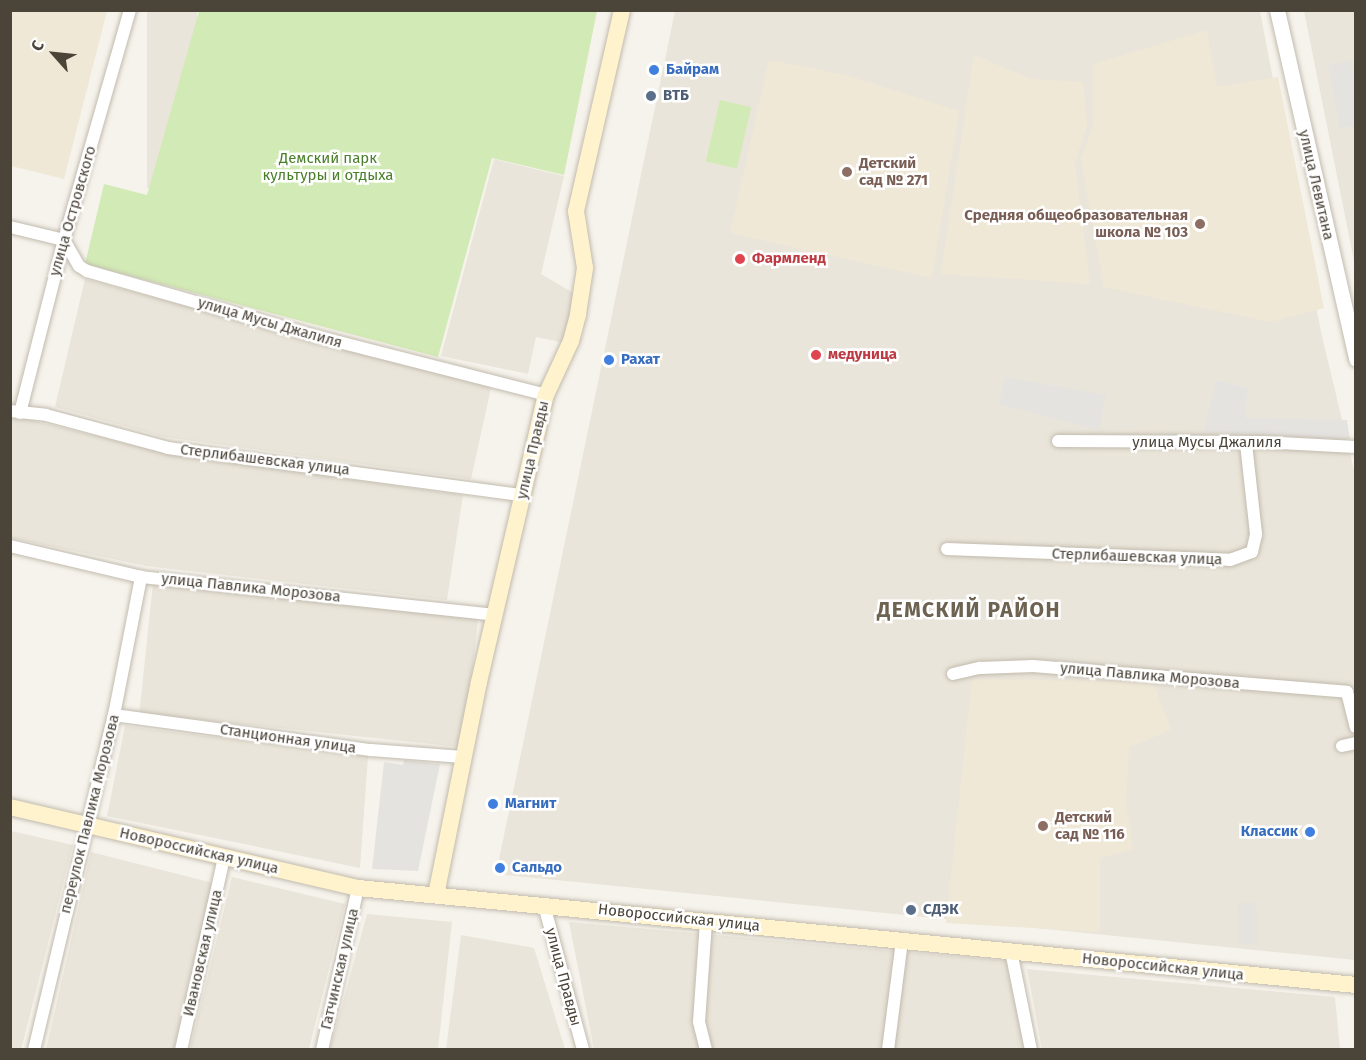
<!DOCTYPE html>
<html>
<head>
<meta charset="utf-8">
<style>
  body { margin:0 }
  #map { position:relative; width:1366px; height:1060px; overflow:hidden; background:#f6f3ec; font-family:"Fira Sans",sans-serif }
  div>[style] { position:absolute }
  .residential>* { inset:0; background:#eae5da; transform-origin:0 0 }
  .industrial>* { inset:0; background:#e6e2dd; transform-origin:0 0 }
  .education>* { inset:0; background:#efe8d6 }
  .green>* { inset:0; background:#d2eab5; transform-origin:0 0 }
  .parking>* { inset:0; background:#e5e3e0 }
  .roads { filter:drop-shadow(0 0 2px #c2bbae) drop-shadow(0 0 2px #c2bbae) }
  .minor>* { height:12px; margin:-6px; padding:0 6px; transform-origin:6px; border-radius:6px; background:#fff }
  .tertiary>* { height:15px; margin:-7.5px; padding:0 7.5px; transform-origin:7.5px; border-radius:7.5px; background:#fff }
  .secondary>* { height:16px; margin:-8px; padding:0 8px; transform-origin:8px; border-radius:8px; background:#fff3cd }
  .dots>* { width:16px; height:16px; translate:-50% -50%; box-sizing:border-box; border:3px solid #fff; border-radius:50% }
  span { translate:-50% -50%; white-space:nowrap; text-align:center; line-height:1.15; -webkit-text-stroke:5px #fff; paint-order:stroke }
  .shop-label { font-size:15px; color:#366cbe; font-weight:700 }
  .left { translate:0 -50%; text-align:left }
  .right { translate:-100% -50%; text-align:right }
  .service-label { font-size:15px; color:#4e5e75; font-weight:700 }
  .park-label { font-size:15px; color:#4a7f2a }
  .education-label { font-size:15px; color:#785e54; font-weight:700 }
  .street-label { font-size:15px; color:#4b4439 }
  .health-label { font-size:15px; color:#be3a42; font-weight:700 }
  .district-label { font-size:21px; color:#6e6250; font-weight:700; letter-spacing:1.5px }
  .frame { position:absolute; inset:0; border:12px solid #4b4439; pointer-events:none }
  .north { position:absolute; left:24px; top:24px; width:60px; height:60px; -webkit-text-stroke:4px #fff; paint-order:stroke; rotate:297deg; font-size:16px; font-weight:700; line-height:24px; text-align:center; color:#4b4439 }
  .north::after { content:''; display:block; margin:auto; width:21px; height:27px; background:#4b4439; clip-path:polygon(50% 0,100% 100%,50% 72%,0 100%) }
</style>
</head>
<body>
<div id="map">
  <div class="residential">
    <div style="left:147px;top:11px;width:50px;height:177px"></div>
    <div style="clip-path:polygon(675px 11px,1260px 11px,1321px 332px,1355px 474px,1355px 960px,496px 874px)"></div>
    <div style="clip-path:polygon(1304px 11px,1355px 11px,1355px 266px)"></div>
    <div style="clip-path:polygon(494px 159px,564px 176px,541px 274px,575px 294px,565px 343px,536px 337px,528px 374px,441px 356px)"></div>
    <div style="clip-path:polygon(85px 279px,491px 388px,471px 479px,164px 437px,55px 407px)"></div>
    <div style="clip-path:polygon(10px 415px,173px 455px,463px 495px,447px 600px,146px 566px,11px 538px)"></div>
    <div style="left:153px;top:583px;width:327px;height:131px;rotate:6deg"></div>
    <div style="clip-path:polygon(125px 726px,368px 756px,360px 868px,107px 816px)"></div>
    <div style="clip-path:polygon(11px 831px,73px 845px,21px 1050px,10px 1049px)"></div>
    <div style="clip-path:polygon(91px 852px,213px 883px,174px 1049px,46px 1050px)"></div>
    <div style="clip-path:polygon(232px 877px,345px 904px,309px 1049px,190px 1049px)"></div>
    <div style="clip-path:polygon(367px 914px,452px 922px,438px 1049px,330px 1049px)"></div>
    <div style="clip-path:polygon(569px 922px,1007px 961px,1026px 1049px,594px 1049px)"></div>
    <div style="clip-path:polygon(461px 935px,534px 948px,565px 1049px,446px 1049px)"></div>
    <div style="clip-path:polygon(1027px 969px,1335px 997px,1340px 1049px,1042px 1049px)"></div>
  </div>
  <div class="industrial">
    <div style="left:1256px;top:902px;width:41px;height:19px;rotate:87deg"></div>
  </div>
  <div class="education">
    <div style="clip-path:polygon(11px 10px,107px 11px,64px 179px,11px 166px)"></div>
    <div style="clip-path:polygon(1207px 30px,1217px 87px,1278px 77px,1324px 308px,1270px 322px,1104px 287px,1081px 160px,1093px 126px,1094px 64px)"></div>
    <div style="clip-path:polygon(974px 55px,1031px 79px,1083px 82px,1087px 125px,1075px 163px,1090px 284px,941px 274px)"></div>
    <div style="clip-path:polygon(769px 60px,846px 75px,959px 111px,932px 278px,730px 233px)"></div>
    <div style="clip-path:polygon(972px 679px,1153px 682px,1171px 730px,1129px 747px,1126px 803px,1133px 849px,1100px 858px,1100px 932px,946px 923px)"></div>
  </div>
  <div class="green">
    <div style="clip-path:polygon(199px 11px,597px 11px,564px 175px,492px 158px,438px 357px,85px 264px,104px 184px,147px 195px)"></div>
    <div style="left:720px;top:100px;width:32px;height:63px;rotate:13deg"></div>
  </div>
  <div class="parking">
    <div style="clip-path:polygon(1352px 60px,1355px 126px,1340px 128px,1328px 65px)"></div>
    <div style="clip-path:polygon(1005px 377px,1106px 395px,1099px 430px,999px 404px)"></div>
    <div style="clip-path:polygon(1216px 380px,1248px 388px,1245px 418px,1347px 420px,1350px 439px,1204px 432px)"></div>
    <div style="clip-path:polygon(404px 760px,440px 764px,418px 871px,372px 869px,384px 762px,403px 765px)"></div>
  </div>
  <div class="roads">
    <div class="minor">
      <div style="left:10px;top:227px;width:56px;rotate:13.5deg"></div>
      <div style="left:64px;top:240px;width:30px;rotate:60deg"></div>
      <div style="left:79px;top:266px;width:9px;rotate:32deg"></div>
      <div style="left:87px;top:271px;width:241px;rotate:15.9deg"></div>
      <div style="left:319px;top:337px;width:234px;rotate:14.3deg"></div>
      <div style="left:10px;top:411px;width:36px;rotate:6deg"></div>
      <div style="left:46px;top:415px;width:126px;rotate:15.1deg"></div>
      <div style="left:168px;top:448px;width:357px;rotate:7.6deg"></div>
      <div style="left:20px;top:413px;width:179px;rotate:-75.7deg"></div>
      <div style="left:64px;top:240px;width:239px;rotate:-74deg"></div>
      <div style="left:1058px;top:441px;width:203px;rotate:0.3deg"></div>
      <div style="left:1261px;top:442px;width:95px;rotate:3deg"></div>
      <div style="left:10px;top:546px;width:135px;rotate:13.3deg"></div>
      <div style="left:141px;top:577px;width:355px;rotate:6.1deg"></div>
      <div style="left:947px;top:549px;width:283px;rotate:2.2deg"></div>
      <div style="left:1230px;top:560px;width:23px;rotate:-20deg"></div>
      <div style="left:1252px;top:552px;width:18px;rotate:-77deg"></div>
      <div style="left:1256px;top:534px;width:92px;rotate:-96.3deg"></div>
      <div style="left:953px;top:674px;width:28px;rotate:-13deg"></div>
      <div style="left:980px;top:668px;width:53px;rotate:-2.2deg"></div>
      <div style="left:1033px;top:666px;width:315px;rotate:4.7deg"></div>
      <div style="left:1347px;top:692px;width:36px;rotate:76deg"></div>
      <div style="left:114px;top:715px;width:259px;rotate:7.8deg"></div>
      <div style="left:371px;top:750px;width:92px;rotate:4.4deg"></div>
      <div style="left:1342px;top:746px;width:14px;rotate:-12deg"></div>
      <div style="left:544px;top:905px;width:150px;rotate:74.9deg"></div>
      <div style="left:1011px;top:951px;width:101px;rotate:78.6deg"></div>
      <div style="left:34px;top:1050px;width:344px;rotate:-76.6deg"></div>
      <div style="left:114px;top:715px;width:141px;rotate:-78.9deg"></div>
      <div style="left:181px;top:1050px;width:198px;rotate:-77.4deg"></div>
      <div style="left:322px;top:1050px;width:166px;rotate:-77.5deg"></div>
      <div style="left:706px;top:1050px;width:29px;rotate:-104deg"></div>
      <div style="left:699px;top:1022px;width:101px;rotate:-86deg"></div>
      <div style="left:888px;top:1050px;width:111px;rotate:-82.7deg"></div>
    </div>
    <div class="tertiary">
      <div style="left:1277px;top:10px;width:358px;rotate:77.2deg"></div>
    </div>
    <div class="secondary">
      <div style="left:10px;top:807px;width:357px;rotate:13.1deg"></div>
      <div style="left:358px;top:888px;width:1003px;rotate:5.55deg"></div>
      <div style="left:436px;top:895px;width:217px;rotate:-78.6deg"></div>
      <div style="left:479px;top:682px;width:295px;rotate:-76.9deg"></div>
      <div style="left:546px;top:395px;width:60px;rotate:-65.2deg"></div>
      <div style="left:571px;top:341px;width:28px;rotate:-75deg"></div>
      <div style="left:578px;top:314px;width:47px;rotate:-81.3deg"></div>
      <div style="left:585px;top:268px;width:58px;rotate:-99deg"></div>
      <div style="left:576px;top:211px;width:206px;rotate:-77.1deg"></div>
    </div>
  </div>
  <div class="dots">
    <div style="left:654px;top:70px;background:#3f7fe0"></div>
    <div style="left:651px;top:96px;background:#5c6f8a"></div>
    <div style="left:847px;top:172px;background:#8d6e63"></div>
    <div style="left:1200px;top:224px;background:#8d6e63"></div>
    <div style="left:740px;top:259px;background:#e0444e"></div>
    <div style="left:816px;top:355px;background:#e0444e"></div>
    <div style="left:609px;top:360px;background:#3f7fe0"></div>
    <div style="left:493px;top:804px;background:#3f7fe0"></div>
    <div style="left:1043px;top:826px;background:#8d6e63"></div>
    <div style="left:1310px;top:832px;background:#3f7fe0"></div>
    <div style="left:500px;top:868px;background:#3f7fe0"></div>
    <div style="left:911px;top:910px;background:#5c6f8a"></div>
  </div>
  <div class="shop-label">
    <span class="left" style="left:666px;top:70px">Байрам</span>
    <span class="left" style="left:621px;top:360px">Рахат</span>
    <span class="left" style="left:505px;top:804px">Магнит</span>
    <span class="right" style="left:1298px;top:832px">Классик</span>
    <span class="left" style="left:512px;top:868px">Сальдо</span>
  </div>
  <div class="service-label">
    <span class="left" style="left:663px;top:96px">ВТБ</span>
    <span class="left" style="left:923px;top:910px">СДЭК</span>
  </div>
  <div class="park-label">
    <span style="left:328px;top:167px">Демский парк<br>культуры и отдыха</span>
  </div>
  <div class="education-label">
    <span class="left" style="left:859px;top:172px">Детский<br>сад № 271</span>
    <span class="right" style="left:1188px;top:224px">Средняя общеобразовательная<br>школа № 103</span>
    <span class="left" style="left:1055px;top:826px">Детский<br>сад № 116</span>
  </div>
  <div class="street-label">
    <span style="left:1316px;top:185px;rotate:77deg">улица Левитана</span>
    <span style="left:73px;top:211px;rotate:-74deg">улица Островского</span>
    <span style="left:270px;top:323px;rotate:16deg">улица Мусы Джалиля</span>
    <span style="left:1207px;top:443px">улица Мусы Джалиля</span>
    <span style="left:533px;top:450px;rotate:-77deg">улица Правды</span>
    <span style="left:265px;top:460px;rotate:7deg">Стерлибашевская улица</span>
    <span style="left:1137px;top:557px;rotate:2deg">Стерлибашевская улица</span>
    <span style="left:251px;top:588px;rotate:6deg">улица Павлика Морозова</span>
    <span style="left:1150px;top:676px;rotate:5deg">улица Павлика Морозова</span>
    <span style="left:288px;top:739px;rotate:8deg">Станционная улица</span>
    <span style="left:90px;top:814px;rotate:-76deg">переулок Павлика Морозова</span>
    <span style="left:199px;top:851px;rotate:13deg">Новороссийская улица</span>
    <span style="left:679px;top:918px;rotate:6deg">Новороссийская улица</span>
    <span style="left:203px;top:953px;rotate:-77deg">Ивановская улица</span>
    <span style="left:1163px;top:967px;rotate:6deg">Новороссийская улица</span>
    <span style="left:340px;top:969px;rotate:-77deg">Гатчинская улица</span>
    <span style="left:563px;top:977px;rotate:75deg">улица Правды</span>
  </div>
  <div class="health-label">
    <span class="left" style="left:752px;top:259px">Фармленд</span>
    <span class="left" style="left:828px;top:355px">медуница</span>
  </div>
  <div class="district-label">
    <span style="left:969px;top:610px">ДЕМСКИЙ РАЙОН</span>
  </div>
  <div class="frame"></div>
  <div class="north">С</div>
</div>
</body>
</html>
